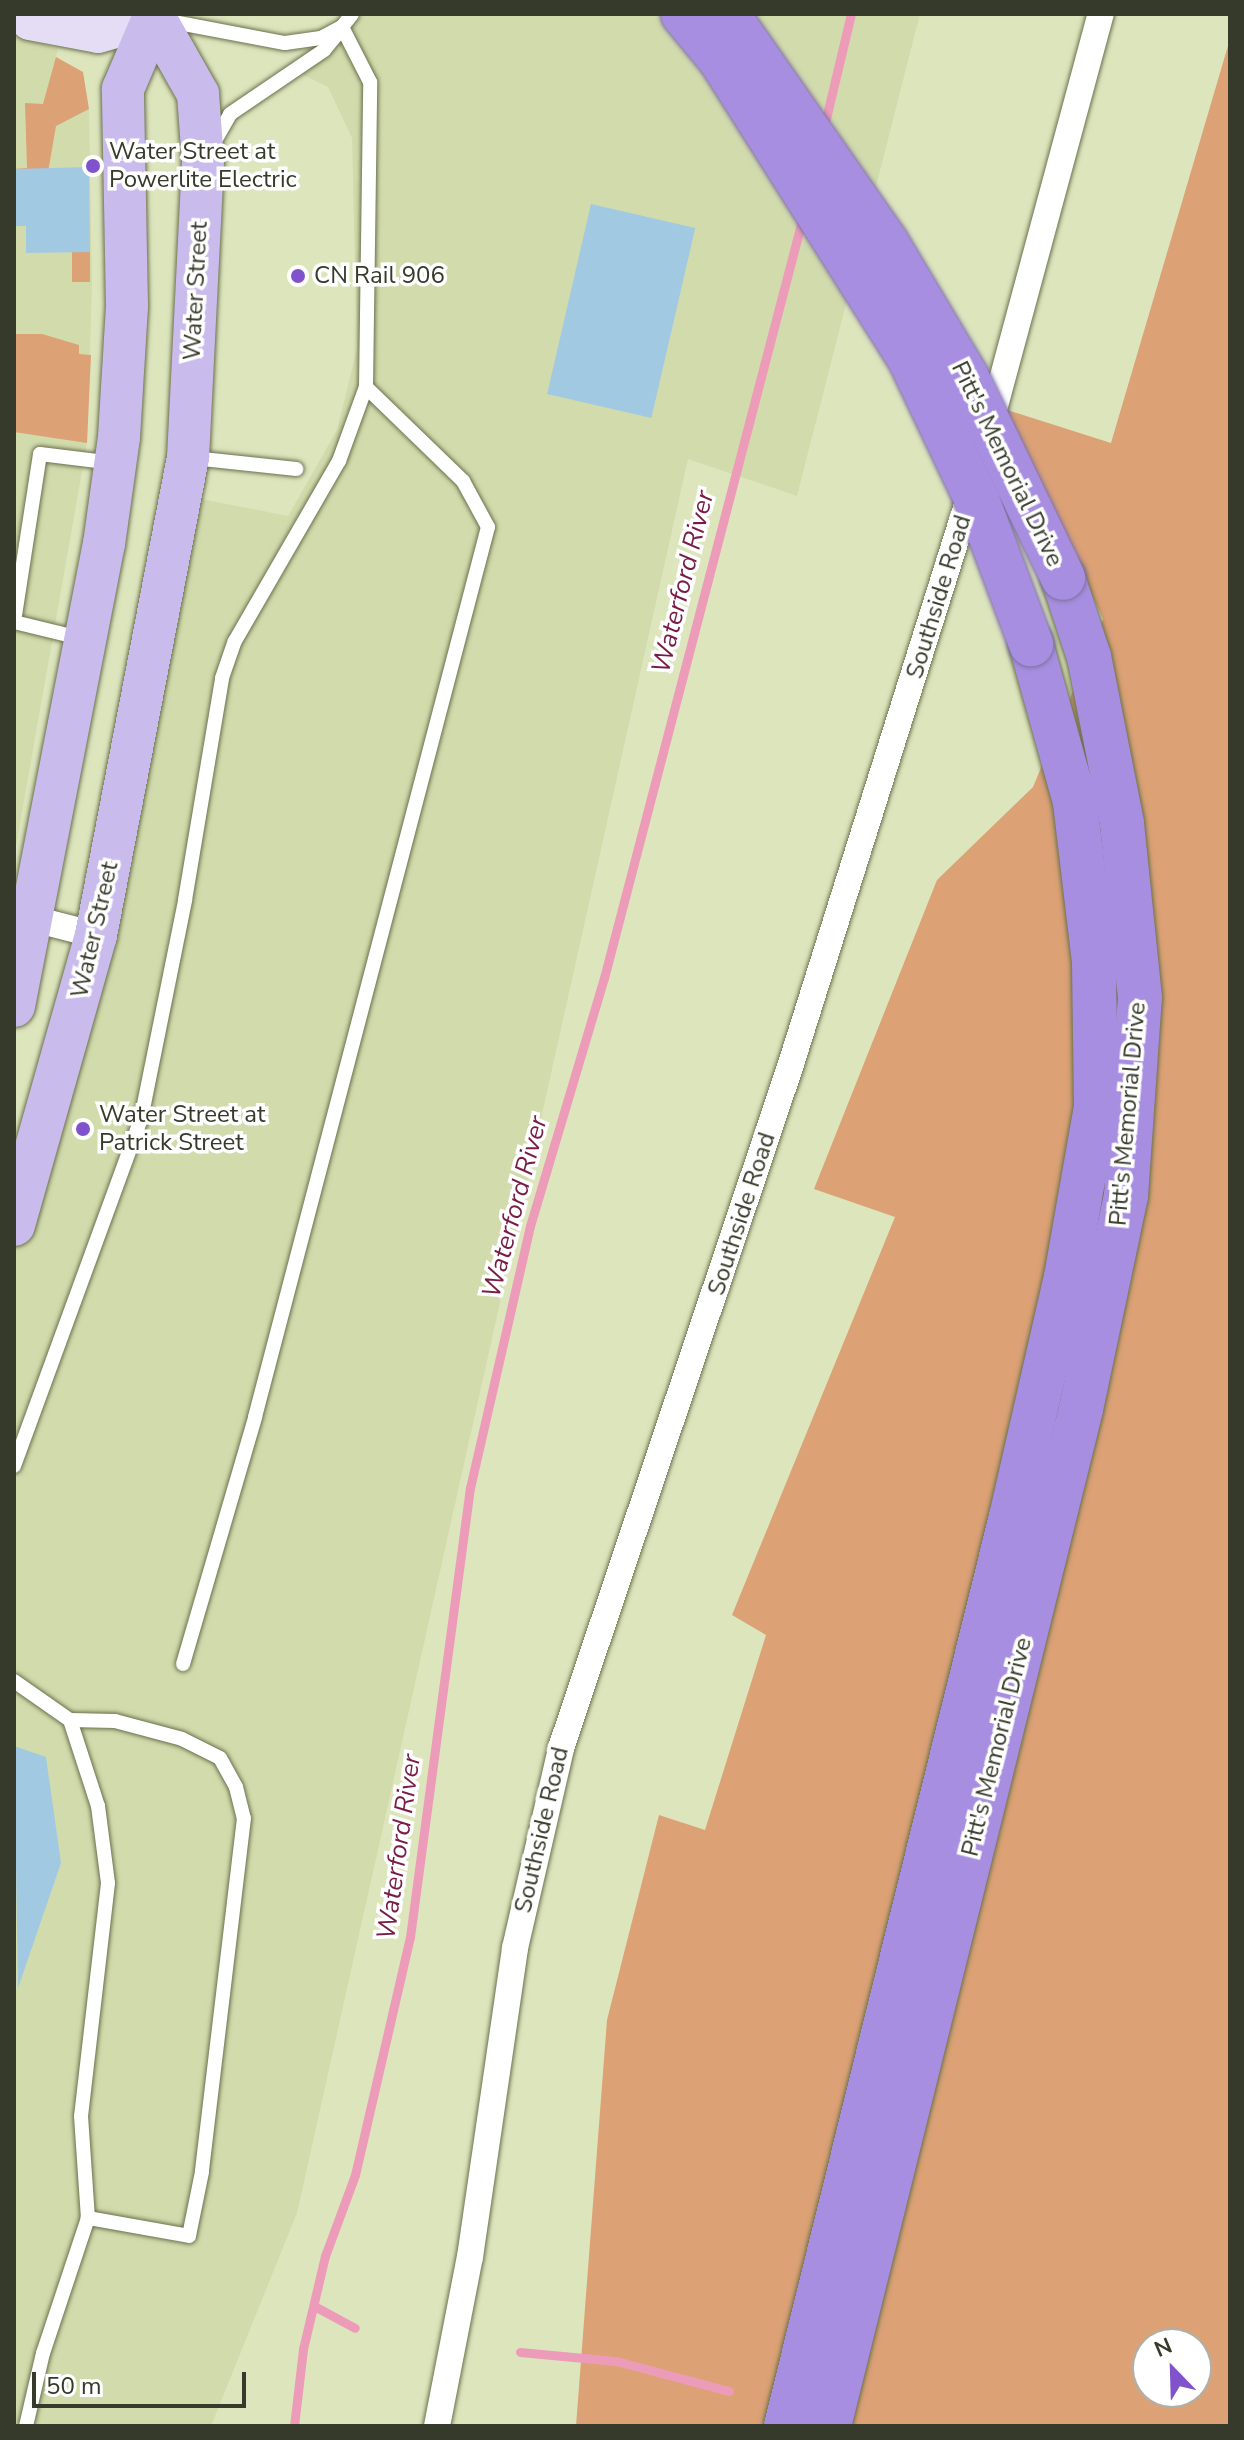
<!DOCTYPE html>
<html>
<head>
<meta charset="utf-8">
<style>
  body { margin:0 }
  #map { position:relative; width:1244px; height:2440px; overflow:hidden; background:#dde5bd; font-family:"Nunito Sans",sans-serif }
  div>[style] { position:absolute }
  .built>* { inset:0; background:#d2dbac }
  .green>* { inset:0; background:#dca175; transform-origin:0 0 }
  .stream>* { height:9px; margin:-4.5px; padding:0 4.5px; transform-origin:4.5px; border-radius:4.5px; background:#ec9cb8 }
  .building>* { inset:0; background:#a2c9e2; transform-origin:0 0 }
  .roads { filter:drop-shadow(0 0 2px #6a714d) drop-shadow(0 0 2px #6a714d) }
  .lane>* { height:14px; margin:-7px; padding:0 7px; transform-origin:7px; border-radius:7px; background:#fff }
  .street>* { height:26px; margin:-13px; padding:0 13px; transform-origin:13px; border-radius:13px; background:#fff }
  .secondary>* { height:38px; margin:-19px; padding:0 19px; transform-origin:19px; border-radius:19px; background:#e5ddf6 }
  .primary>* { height:42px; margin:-21px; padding:0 21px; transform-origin:21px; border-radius:21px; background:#cabbed }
  .highway>* { height:44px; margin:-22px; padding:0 22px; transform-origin:22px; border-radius:22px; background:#a78ee1 }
  .bridges { filter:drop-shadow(0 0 2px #7f71a1) drop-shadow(0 0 2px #7f71a1) }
  .highway-bridge>* { height:44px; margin:-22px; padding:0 22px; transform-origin:22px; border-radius:22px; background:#a78ee1 }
  .dots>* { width:22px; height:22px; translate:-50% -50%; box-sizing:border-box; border:4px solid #fff; border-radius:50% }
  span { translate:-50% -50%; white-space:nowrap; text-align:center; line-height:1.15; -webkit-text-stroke:7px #fff; paint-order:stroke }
  .poi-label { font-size:24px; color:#363a2a }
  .left { translate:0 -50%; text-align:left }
  .street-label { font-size:24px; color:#363a2a }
  .water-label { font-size:26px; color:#781c46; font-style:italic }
  .frame { position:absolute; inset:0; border:16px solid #363a2a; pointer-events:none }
  .north { position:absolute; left:1132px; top:2328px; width:80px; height:80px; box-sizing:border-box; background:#fff; border:2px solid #afb0aa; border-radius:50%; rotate:337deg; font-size:22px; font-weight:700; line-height:32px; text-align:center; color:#363a2a }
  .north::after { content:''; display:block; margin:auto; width:28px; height:36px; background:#8053cd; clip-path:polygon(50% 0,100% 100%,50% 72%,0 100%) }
  .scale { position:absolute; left:32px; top:2372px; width:214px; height:36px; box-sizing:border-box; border:4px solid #363a2a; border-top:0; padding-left:10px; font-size:24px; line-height:28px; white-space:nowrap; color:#363a2a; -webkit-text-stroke:6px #fff; paint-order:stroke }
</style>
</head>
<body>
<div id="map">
  <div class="built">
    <div style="clip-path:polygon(365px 14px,920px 14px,797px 496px,688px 459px,297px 2213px,211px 2426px,14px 2426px,14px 1225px,181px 495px,288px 516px,337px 430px,357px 349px,352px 138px,328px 87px,291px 69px)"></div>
    <div style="clip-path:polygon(14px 36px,58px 49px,56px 56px,89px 109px,92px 282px,87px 443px,14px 858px)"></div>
  </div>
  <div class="green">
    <div style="clip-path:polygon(evenodd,1230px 39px,1230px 2426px,576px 2426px,607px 2020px,659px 1815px,705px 1830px,766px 1635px,732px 1615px,895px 1217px,814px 1189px,937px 880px,1033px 787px,1103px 619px,1007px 410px,1111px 443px,1230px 39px,1148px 2344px,1196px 2344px,1196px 2392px,1148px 2392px,1148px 2344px)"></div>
    <div style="clip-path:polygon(56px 57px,83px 72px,89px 109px,56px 126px,46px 184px,14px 185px,14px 169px,27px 168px,25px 103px,43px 104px)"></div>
    <div style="left:72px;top:252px;width:18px;height:30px"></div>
    <div style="clip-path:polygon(14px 334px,42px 334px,79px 345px,79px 354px,91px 355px,87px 443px,14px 432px)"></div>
  </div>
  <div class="stream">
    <div style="left:824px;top:127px;width:116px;rotate:-76.6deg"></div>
    <div style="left:316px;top:2307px;width:44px;rotate:28.3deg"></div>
    <div style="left:520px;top:2352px;width:96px;rotate:5.4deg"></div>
    <div style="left:616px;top:2361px;width:117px;rotate:14.9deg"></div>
    <div style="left:294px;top:2426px;width:78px;rotate:-83.3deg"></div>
    <div style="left:303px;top:2349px;width:96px;rotate:-76.7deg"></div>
    <div style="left:325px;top:2256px;width:86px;rotate:-69.7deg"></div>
    <div style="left:355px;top:2175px;width:244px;rotate:-77deg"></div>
    <div style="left:410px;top:1937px;width:453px;rotate:-82.4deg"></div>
    <div style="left:470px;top:1488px;width:269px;rotate:-77.1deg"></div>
    <div style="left:530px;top:1226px;width:259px;rotate:-73.4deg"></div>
    <div style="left:604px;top:978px;width:788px;rotate:-75.36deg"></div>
  </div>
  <div class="building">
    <div style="clip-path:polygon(89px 167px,90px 252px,26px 253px,26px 226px,14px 226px,14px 169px)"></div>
    <div style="left:591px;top:204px;width:107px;height:195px;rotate:13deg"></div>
    <div style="clip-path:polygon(14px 1746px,46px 1757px,61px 1863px,18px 1988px)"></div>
  </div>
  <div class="roads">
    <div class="lane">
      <div style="left:163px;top:20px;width:124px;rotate:10.7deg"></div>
      <div style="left:285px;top:43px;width:36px;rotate:-8deg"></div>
      <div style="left:321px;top:38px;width:24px;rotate:-28deg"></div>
      <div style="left:342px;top:27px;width:16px;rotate:-52deg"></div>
      <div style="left:213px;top:144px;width:34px;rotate:-60deg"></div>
      <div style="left:230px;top:114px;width:114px;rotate:-34.2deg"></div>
      <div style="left:324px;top:50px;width:26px;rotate:-50deg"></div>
      <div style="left:193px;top:458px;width:104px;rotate:6.1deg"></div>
      <div style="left:84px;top:639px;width:72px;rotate:-166.3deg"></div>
      <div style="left:14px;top:622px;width:170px;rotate:-81.2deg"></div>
      <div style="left:40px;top:454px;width:74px;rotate:7deg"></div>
      <div style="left:14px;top:1466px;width:370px;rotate:-69.9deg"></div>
      <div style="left:141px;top:1119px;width:223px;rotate:-78.6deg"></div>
      <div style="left:185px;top:900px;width:225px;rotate:-80.5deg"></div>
      <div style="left:222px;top:678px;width:39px;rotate:-71deg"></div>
      <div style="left:235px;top:641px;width:208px;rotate:-60deg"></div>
      <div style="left:339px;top:461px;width:79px;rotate:-70deg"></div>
      <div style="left:366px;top:387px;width:305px;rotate:-89.2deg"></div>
      <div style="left:370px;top:82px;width:62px;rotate:-117deg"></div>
      <div style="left:183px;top:1664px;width:257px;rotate:-73.7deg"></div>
      <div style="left:255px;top:1417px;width:920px;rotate:-75.33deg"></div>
      <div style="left:488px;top:527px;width:52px;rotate:-118.5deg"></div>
      <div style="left:463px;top:481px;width:135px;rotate:-135.9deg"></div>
      <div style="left:14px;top:1681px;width:68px;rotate:34.9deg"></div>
      <div style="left:70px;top:1720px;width:90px;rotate:72deg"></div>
      <div style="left:98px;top:1806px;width:78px;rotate:82.6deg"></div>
      <div style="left:108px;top:1883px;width:235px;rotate:96.6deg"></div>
      <div style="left:81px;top:2116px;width:102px;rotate:86.1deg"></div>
      <div style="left:88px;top:2218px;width:142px;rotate:108.4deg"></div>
      <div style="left:43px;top:2353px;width:75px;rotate:103.1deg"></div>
      <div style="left:70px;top:1720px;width:45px;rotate:1.3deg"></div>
      <div style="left:115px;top:1721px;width:69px;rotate:15deg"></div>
      <div style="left:182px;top:1739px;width:42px;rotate:26.6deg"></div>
      <div style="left:220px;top:1758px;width:33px;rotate:61deg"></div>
      <div style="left:236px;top:1787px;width:32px;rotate:76deg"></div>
      <div style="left:244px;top:1818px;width:356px;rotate:96.8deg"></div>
      <div style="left:202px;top:2172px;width:65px;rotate:101.5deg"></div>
      <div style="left:189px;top:2236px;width:103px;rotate:-169.9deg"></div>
    </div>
    <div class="street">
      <div style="left:989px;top:428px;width:429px;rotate:-74.9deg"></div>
      <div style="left:18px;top:915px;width:81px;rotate:14.4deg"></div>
      <div style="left:437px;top:2426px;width:172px;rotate:-79deg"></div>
      <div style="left:470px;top:2257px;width:312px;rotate:-81.7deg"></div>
      <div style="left:515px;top:1948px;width:205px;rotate:-77deg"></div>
      <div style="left:561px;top:1748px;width:722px;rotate:-71.41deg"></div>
      <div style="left:791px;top:1064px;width:600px;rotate:-72.53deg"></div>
    </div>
    <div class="secondary">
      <div style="left:24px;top:14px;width:9px;rotate:49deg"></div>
      <div style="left:30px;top:21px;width:69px;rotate:10.8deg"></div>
      <div style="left:98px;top:34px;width:59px;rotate:-15.7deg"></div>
    </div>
    <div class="primary">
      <div style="left:14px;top:1006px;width:471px;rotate:-79deg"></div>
      <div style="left:104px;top:544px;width:108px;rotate:-82deg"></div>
      <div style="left:119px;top:437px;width:131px;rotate:-86.5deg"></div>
      <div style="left:127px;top:306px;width:217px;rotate:-91.1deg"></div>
      <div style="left:123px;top:89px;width:82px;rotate:-66.9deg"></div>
      <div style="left:14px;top:1225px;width:301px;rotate:-74.2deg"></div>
      <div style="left:96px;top:935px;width:486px;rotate:-79.1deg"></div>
      <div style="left:188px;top:458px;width:296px;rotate:-87.1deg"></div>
      <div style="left:203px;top:162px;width:68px;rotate:-94.2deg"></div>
      <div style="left:198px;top:94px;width:87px;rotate:-119.5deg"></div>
    </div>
    <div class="highway">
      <div style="left:786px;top:2426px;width:936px;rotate:-76.1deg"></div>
      <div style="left:1011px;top:1517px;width:246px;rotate:-77.1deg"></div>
      <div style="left:1066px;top:1277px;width:173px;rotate:-80deg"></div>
      <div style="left:1096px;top:1107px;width:145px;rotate:-90.8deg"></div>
      <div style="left:1094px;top:962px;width:161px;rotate:-96.8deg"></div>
      <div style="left:1075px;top:802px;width:164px;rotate:-105.6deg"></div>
      <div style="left:829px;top:2426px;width:1048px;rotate:-76.08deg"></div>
      <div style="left:1081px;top:1409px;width:218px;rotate:-78.1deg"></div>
      <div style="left:1126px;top:1196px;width:198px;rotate:-86deg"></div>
      <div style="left:1140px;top:998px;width:176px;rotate:-95.9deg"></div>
      <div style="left:1122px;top:823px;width:169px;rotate:-101.2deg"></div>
      <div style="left:1089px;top:657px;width:83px;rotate:-108.2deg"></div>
    </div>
  </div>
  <div class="bridges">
    <div class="highway-bridge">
      <div style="left:683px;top:14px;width:60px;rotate:50.4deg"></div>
      <div style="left:721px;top:60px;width:354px;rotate:57.7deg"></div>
      <div style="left:910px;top:359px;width:158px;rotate:64.6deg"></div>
      <div style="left:978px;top:502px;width:152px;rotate:69.5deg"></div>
      <div style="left:727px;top:14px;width:278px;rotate:55.1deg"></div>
      <div style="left:886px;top:242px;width:156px;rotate:59.2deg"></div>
      <div style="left:966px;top:376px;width:224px;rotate:64.3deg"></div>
    </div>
  </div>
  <div class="dots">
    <div style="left:93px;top:166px;background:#8053cd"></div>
    <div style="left:298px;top:276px;background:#8053cd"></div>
    <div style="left:83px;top:1129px;background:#8053cd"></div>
  </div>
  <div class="poi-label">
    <span class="left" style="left:109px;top:166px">Water Street at<br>Powerlite Electric</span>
    <span class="left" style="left:314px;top:276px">CN Rail 906</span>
    <span class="left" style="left:99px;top:1129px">Water Street at<br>Patrick Street</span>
  </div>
  <div class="street-label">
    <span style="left:196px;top:291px;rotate:-87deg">Water Street</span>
    <span style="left:1007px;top:464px;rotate:64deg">Pitt's Memorial Drive</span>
    <span style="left:939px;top:597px;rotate:-73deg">Southside Road</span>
    <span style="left:95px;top:930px;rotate:-77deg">Water Street</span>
    <span style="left:1128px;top:1114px;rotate:-85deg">Pitt's Memorial Drive</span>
    <span style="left:742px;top:1214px;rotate:-72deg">Southside Road</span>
    <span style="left:997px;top:1747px;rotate:-76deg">Pitt's Memorial Drive</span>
    <span style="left:542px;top:1830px;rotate:-77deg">Southside Road</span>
  </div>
  <div class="water-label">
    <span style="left:683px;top:582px;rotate:-76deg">Waterford River</span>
    <span style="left:515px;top:1207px;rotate:-75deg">Waterford River</span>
    <span style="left:399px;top:1847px;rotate:-82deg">Waterford River</span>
  </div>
  <div class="frame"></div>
  <div class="north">N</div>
  <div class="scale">50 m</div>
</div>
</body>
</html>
